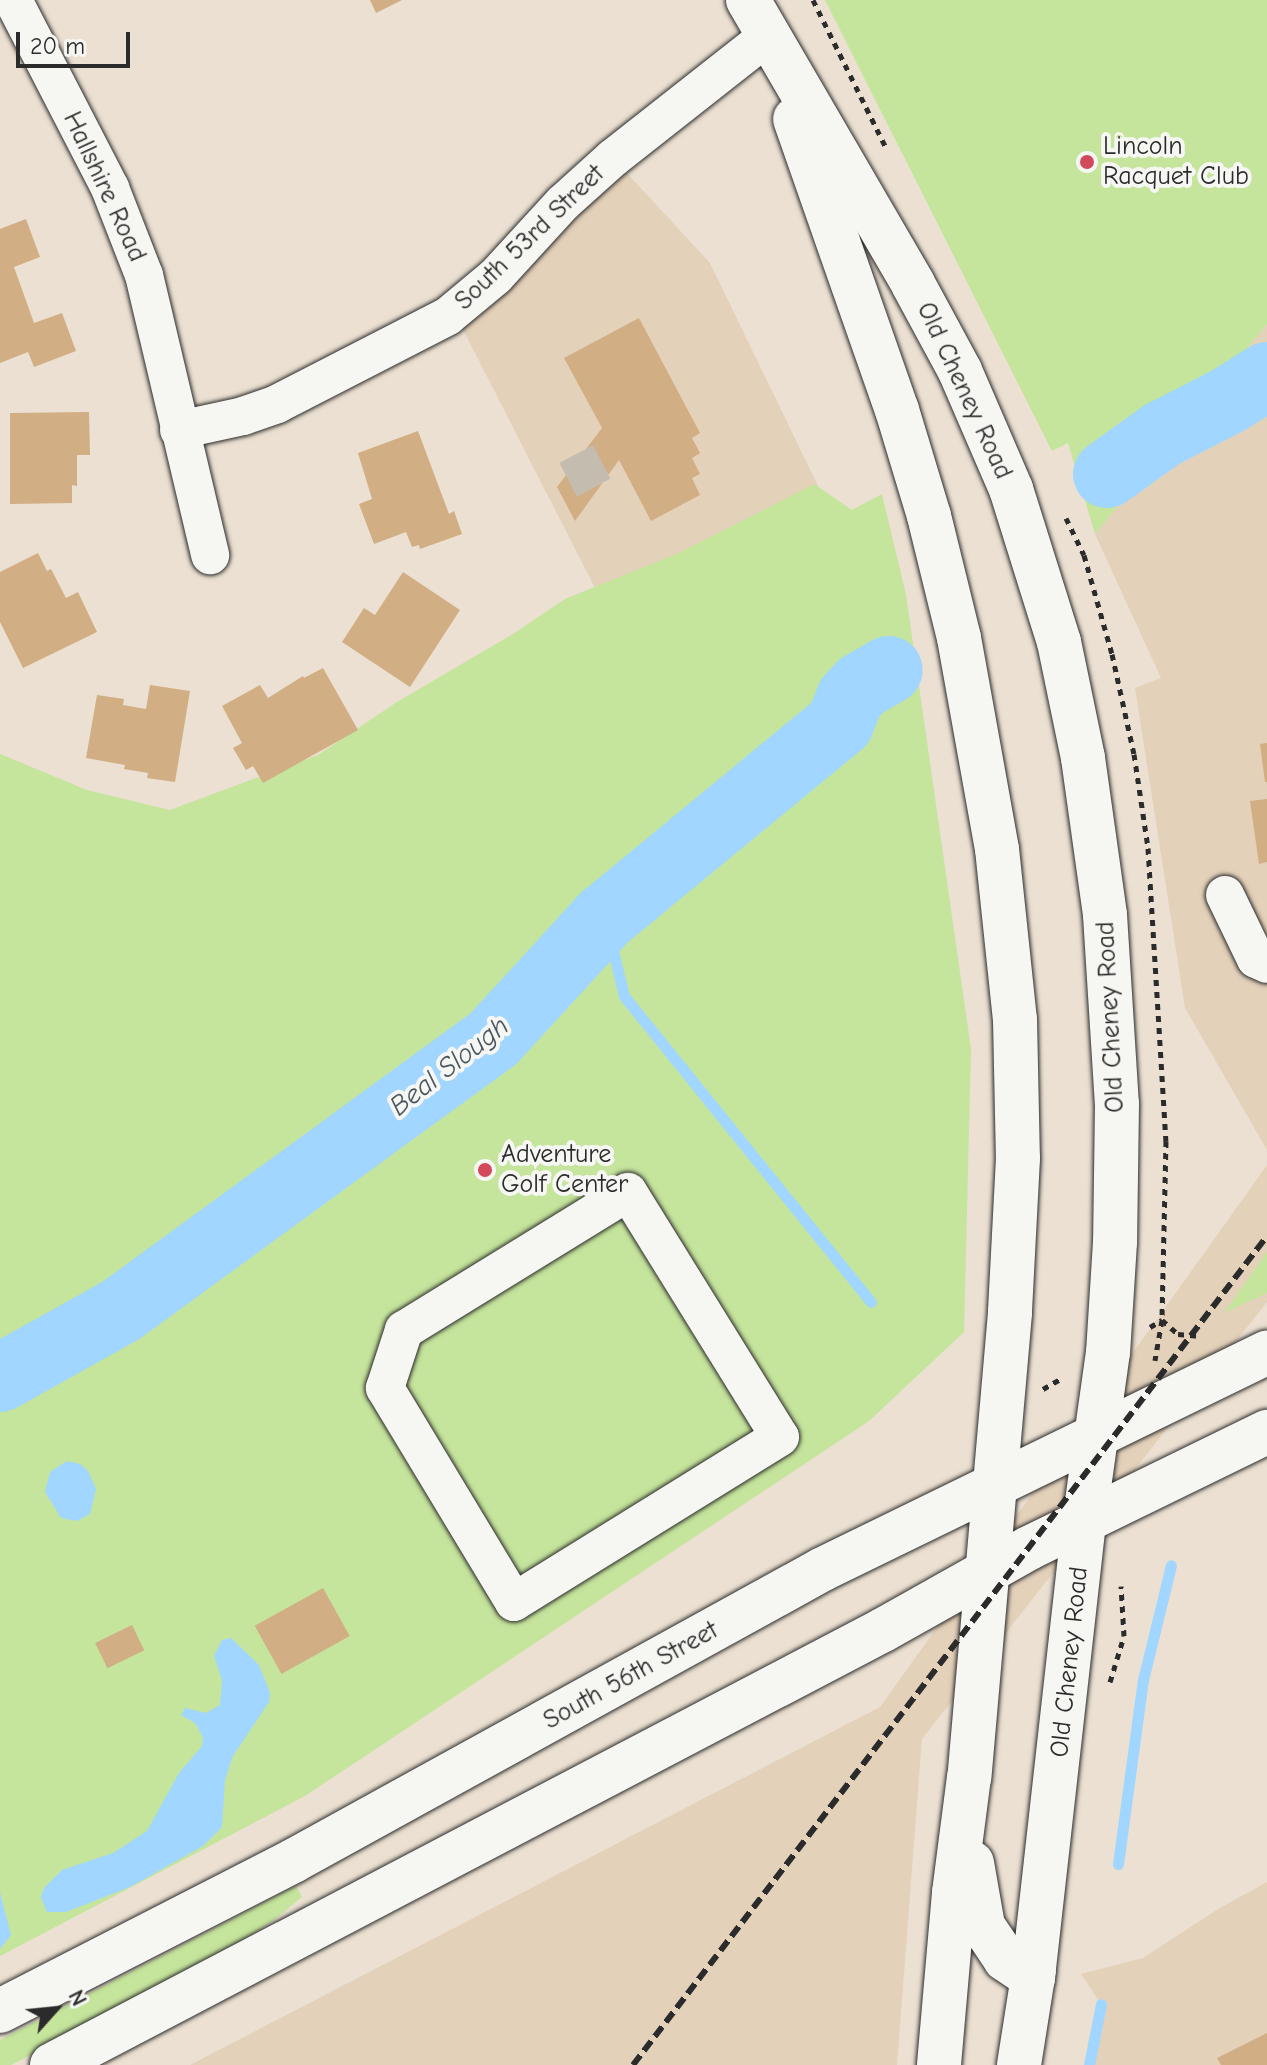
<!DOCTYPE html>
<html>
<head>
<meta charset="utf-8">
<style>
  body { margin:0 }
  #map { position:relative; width:1267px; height:2065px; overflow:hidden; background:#ebe0d1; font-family:"Comic Neue",sans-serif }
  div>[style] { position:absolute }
  .built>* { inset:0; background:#e4d1ba }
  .green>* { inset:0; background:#c5e49c }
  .water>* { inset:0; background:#a0d6ff }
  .stream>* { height:11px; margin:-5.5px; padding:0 5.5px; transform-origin:5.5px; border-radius:5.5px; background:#a0d6ff }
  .river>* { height:68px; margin:-34px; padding:0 34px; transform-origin:34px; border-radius:34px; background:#a0d6ff }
  .building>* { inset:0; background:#d2ae84; transform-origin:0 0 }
  .minor-tunnel>* { height:38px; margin-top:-19px; transform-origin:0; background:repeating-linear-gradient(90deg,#c5bcb0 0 38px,transparent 0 57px) }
  .path>* { height:5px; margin-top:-2.5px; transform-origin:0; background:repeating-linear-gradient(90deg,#2b2b2b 0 6px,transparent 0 12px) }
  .roads { filter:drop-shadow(0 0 2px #2b2b2b) drop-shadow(0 0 2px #2b2b2b) }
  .minor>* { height:38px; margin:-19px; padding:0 19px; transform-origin:19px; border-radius:19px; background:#f6f6f2 }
  .major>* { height:44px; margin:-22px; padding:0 22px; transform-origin:22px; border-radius:22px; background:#f6f6f2 }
  .rail>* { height:6px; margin-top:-3px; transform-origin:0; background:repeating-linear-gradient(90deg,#2b2b2b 0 12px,transparent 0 18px) }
  .dots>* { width:22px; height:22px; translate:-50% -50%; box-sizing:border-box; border:4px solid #f6f6f2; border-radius:50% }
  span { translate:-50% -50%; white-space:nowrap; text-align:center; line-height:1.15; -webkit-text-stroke:8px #f6f6f2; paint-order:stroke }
  .poi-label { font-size:26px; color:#2b2b2b }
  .left { translate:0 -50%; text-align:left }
  .street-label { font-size:26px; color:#2b2b2b }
  .water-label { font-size:28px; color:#485660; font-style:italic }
  .north { position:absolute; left:16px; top:1969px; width:80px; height:80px; -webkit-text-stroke:6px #f6f6f2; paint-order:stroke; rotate:63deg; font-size:22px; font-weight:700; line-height:32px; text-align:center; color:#2b2b2b }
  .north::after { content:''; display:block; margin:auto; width:28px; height:36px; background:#2b2b2b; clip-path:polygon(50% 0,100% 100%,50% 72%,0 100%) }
  .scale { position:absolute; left:16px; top:32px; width:114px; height:36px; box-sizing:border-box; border:4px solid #2b2b2b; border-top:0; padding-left:10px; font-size:24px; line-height:28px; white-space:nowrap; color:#2b2b2b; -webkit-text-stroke:6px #f6f6f2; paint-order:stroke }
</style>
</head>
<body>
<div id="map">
  <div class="built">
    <div style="clip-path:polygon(613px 158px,710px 263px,834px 519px,617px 631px,454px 312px)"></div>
    <div style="clip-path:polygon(1267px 324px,1267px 1150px,1185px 1008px,1135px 688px,1161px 678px,1095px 534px)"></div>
    <div style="clip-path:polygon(1267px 1165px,1267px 1302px,922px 1739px,897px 2065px,190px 2065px,880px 1707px)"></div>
    <div style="clip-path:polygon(1267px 1882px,1267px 2065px,1089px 2065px,1101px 2004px,1081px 1974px,1143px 1958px,1218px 1909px)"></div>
  </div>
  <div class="green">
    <div style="clip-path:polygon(825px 0,1267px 0,1267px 324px,1095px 534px,1068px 443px,1052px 451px)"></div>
    <div style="clip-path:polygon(814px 484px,852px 510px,882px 494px,906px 595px,971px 1049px,964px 1332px,869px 1421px,305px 1796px,0 1956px,0 754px,87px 790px,170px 810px,318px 755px,397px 702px,513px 634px,565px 599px,681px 552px)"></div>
    <div style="clip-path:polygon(1267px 1252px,1267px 1293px,1224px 1313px)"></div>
    <div style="clip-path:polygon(296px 1886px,302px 1897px,274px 1920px,211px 1962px,11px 2065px,0 2065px,0 2040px)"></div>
  </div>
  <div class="water">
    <div style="clip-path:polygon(67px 1461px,80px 1464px,88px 1471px,96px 1489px,90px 1514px,77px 1521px,61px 1518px,45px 1492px,50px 1472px)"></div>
    <div style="clip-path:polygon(231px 1638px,259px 1665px,270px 1693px,269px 1702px,233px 1756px,225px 1780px,222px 1827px,203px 1846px,130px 1887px,66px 1912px,47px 1912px,41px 1897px,44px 1888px,62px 1870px,113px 1853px,147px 1831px,179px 1773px,202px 1746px,203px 1737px,195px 1723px,181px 1715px,185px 1708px,206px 1713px,220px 1705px,222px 1680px,214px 1656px,222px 1640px)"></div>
    <div style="clip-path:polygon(0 1892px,11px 1935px,0 1949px)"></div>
  </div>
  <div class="stream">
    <div style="left:605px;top:917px;width:81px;rotate:76.5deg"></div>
    <div style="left:624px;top:996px;width:393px;rotate:51.1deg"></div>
    <div style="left:1118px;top:1864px;width:186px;rotate:-82.3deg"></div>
    <div style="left:1143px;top:1680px;width:118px;rotate:-76.3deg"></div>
    <div style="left:1089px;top:2065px;width:62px;rotate:-78.9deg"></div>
  </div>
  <div class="river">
    <div style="left:1107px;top:474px;width:67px;rotate:-35.8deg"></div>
    <div style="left:1161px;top:435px;width:76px;rotate:-27.2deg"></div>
    <div style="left:1229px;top:400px;width:45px;rotate:-32.3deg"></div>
    <div style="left:0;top:1378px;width:137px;rotate:-29.2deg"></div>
    <div style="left:120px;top:1311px;width:463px;rotate:-36.1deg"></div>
    <div style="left:494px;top:1038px;width:164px;rotate:-47.5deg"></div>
    <div style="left:605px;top:917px;width:305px;rotate:-39.5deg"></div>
    <div style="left:840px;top:723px;width:27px;rotate:-68deg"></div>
    <div style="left:850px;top:698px;width:16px;rotate:-47deg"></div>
    <div style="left:861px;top:686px;width:32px;rotate:-30deg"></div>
  </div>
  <div class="building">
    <div style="clip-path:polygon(370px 0,402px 0,376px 13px)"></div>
    <div style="clip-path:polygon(26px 219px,40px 257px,14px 267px,34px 323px,62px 313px,76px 351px,34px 367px,28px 352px,0 363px,0 229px)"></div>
    <div style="clip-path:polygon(639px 318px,700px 433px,692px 438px,700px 453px,692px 458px,700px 474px,692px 478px,700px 495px,651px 521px,619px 460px,575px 521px,557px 487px,602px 428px,564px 358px)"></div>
    <div style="clip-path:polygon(89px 412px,90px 455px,77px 455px,77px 486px,72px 485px,72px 503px,10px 504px,10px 413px)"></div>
    <div style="clip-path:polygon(418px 431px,449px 514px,454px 511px,462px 534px,420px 549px,419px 545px,412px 547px,406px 532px,374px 544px,359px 504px,372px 499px,358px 453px)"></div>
    <div style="clip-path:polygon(38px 553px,47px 571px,51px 569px,66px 598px,78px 592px,97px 632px,23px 668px,0 622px,0 572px)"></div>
    <div style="clip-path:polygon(403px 572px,460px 610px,410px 687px,342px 642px,364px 608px,375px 615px)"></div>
    <div style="clip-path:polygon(323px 668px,358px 730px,263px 783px,253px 766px,246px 770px,233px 748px,242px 743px,222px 706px,260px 685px,268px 698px,303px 676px,304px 678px)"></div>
    <div style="clip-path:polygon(150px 685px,190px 691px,175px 782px,147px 778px,148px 773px,124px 769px,125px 765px,86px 758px,97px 695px,124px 699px,123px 705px,146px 709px)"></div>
    <div style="clip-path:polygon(1267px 743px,1267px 782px,1265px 782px,1260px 744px)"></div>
    <div style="clip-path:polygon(1267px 799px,1267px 862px,1259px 864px,1250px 801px)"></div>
    <div style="left:323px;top:1588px;width:55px;height:78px;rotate:61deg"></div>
    <div style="left:132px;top:1625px;width:28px;height:41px;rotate:64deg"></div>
    <div style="clip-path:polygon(1267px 2033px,1267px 2065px,1221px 2065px,1217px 2058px)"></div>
  </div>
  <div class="minor-tunnel">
    <div style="left:576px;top:454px;width:43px;rotate:62.2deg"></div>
  </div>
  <div class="path">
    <div style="left:813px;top:0;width:163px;rotate:63.7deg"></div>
    <div style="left:1066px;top:518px;width:41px;rotate:64.1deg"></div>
    <div style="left:1084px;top:555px;width:103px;rotate:74.2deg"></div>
    <div style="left:1112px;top:654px;width:102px;rotate:77.6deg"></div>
    <div style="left:1134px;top:754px;width:95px;rotate:81.5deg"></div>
    <div style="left:1148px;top:848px;width:294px;rotate:86.5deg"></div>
    <div style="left:1166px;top:1141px;width:179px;rotate:91.3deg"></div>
    <div style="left:1162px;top:1320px;width:41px;rotate:99.9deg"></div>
    <div style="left:1150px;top:1327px;width:14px;rotate:-30deg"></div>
    <div style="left:1162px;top:1320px;width:21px;rotate:41deg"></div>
    <div style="left:1178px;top:1334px;width:23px;rotate:5deg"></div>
    <div style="left:1043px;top:1389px;width:22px;rotate:-30deg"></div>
    <div style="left:1110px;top:1682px;width:48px;rotate:-73.1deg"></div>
    <div style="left:1124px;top:1636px;width:50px;rotate:-93.4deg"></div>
  </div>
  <div class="roads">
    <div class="minor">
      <div style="left:13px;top:0;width:212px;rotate:62.7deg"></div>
      <div style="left:110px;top:188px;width:93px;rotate:68.7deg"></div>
      <div style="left:144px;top:275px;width:288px;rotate:76.7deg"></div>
      <div style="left:179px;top:430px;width:66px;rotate:-12.3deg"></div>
      <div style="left:243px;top:416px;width:36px;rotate:-19deg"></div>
      <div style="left:277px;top:404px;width:192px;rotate:-27.2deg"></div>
      <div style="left:448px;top:316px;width:62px;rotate:-39.8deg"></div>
      <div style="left:496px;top:276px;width:99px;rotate:-47.5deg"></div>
      <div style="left:563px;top:203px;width:67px;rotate:-42deg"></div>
      <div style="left:613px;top:158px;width:196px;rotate:-38.2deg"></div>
      <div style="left:1225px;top:895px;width:71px;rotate:64.2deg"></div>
      <div style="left:1256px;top:959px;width:12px;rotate:24deg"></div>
      <div style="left:628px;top:1192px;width:288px;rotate:58.2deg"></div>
      <div style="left:780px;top:1437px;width:313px;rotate:148.2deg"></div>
      <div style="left:514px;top:1602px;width:250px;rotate:-121.1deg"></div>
      <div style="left:385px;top:1388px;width:61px;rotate:-71.9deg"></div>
      <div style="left:404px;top:1330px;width:263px;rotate:-31.6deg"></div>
    </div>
    <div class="major">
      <div style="left:748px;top:0;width:328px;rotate:59.8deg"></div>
      <div style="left:913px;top:284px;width:99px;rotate:61.6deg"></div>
      <div style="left:960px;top:371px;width:129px;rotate:66.6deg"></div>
      <div style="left:1011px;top:489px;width:160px;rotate:72.6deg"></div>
      <div style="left:1059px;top:642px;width:118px;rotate:78.3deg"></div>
      <div style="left:1083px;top:758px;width:159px;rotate:82deg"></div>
      <div style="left:1105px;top:915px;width:189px;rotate:86.4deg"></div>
      <div style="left:1117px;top:1104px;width:138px;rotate:90.8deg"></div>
      <div style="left:1115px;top:1242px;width:110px;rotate:93.6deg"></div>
      <div style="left:1108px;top:1352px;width:172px;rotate:98deg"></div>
      <div style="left:1084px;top:1522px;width:451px;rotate:96.4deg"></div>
      <div style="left:1034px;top:1970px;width:96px;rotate:99deg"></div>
      <div style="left:795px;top:119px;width:308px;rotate:70.7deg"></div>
      <div style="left:897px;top:410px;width:111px;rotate:73.2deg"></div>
      <div style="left:929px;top:516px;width:126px;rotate:76.2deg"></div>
      <div style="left:959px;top:638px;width:214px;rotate:79.8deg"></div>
      <div style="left:997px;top:849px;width:171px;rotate:84deg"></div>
      <div style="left:1015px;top:1019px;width:139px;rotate:88.8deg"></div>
      <div style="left:1018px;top:1158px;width:155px;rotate:93deg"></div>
      <div style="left:1010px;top:1313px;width:466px;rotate:95deg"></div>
      <div style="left:969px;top:1777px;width:117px;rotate:97.4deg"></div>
      <div style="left:954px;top:1893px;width:173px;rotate:95deg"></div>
      <div style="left:972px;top:1863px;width:64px;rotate:80.1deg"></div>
      <div style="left:983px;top:1926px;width:40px;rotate:56deg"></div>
      <div style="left:1005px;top:1959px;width:34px;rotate:34deg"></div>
      <div style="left:0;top:2011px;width:329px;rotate:-27.1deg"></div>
      <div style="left:293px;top:1861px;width:605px;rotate:-28.85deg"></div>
      <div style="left:823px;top:1569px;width:494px;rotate:-26deg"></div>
      <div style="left:52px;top:2065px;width:938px;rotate:-27.63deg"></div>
      <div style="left:883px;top:1630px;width:167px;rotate:-29.3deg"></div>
      <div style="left:1029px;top:1548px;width:265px;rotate:-26deg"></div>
    </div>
  </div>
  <div class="rail">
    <div style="left:633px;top:2065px;width:1044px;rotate:-52.59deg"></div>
  </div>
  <div class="dots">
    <div style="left:1087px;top:162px;background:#d1495b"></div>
    <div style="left:485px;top:1170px;background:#d1495b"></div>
  </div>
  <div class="poi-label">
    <span class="left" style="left:1103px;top:162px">Lincoln<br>Racquet Club</span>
    <span class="left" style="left:501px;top:1170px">Adventure<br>Golf Center</span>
  </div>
  <div class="street-label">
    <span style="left:104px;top:187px;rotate:65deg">Hallshire Road</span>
    <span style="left:530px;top:238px;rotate:-44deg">South 53rd Street</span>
    <span style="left:964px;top:391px;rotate:65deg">Old Cheney Road</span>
    <span style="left:1111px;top:1017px;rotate:-93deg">Old Cheney Road</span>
    <span style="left:1070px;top:1662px;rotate:-84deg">Old Cheney Road</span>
    <span style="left:631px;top:1676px;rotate:-29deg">South 56th Street</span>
  </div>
  <div class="water-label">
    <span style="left:449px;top:1066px;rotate:-38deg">Beal Slough</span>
  </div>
  <div class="north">N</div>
  <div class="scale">20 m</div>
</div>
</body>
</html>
